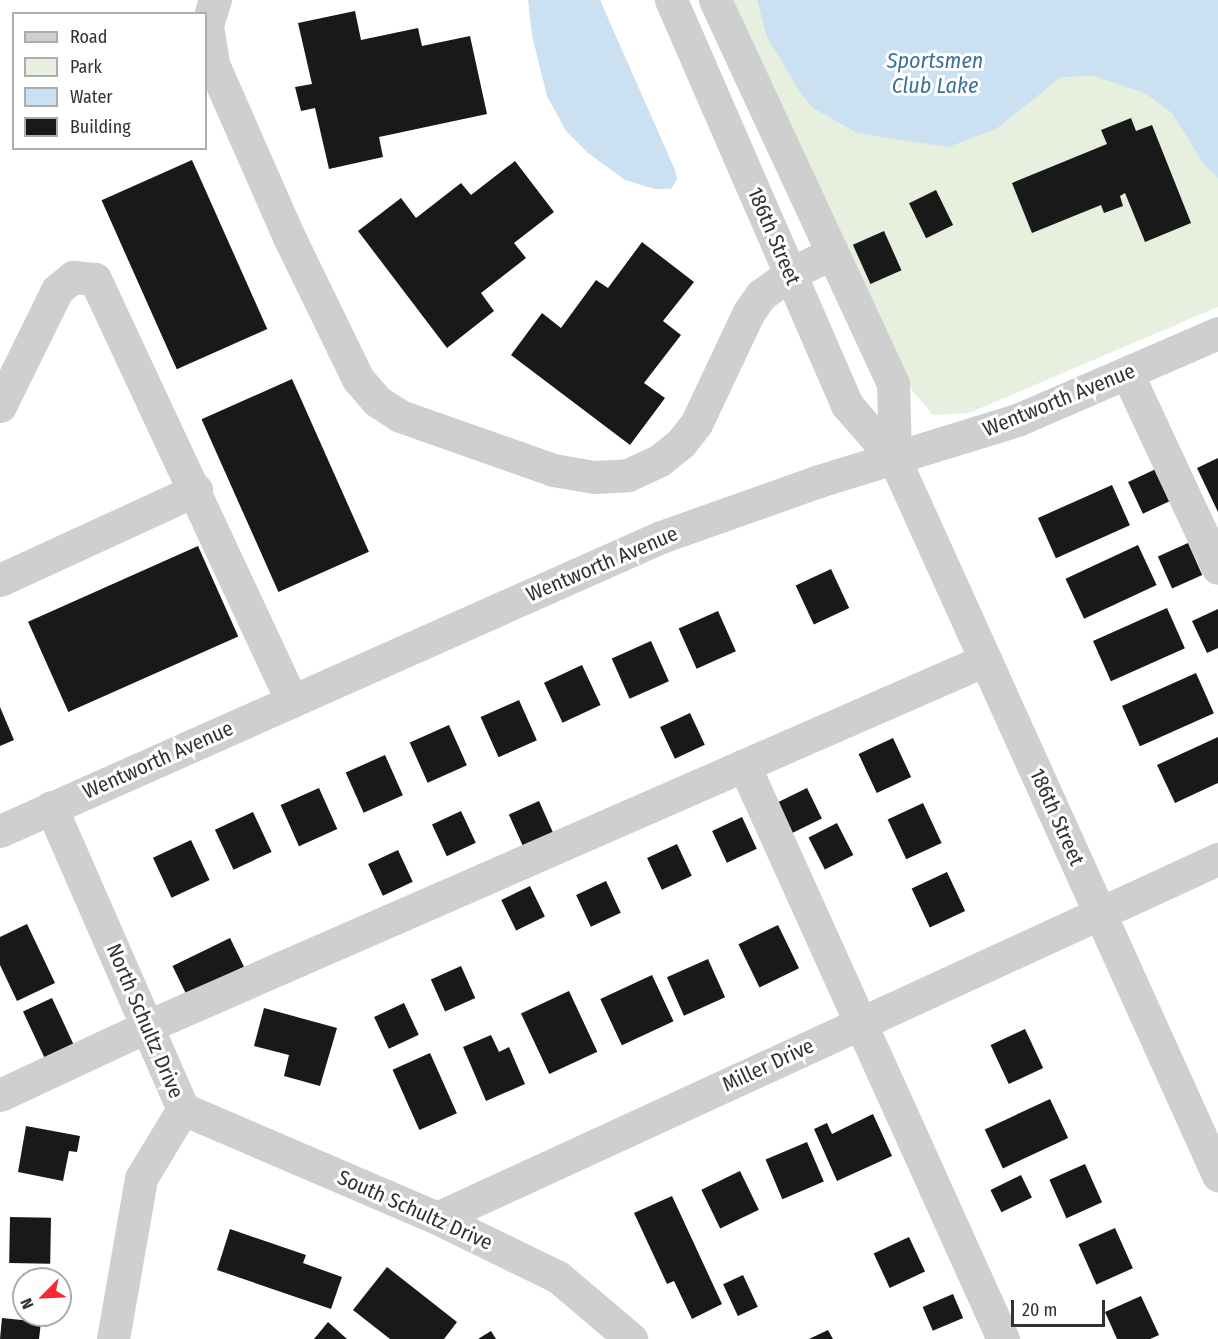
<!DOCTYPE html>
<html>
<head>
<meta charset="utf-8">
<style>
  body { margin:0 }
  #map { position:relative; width:1218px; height:1339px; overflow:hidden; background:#fff; font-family:"Fira Sans Condensed",sans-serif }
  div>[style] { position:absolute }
  .green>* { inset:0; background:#e7efdf }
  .water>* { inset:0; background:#cbe0f0 }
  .building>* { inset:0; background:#191919; transform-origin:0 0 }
  .minor>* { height:33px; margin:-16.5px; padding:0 16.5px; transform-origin:16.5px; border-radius:16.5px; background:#cfcfcf }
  span { translate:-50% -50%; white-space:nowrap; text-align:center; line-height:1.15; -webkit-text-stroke:6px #fff; paint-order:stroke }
  .street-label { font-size:21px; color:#323232 }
  .water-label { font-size:22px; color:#38729b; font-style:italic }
  .legend { position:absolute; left:12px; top:12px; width:195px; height:138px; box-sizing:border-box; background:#fff; border:2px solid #adadad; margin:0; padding:8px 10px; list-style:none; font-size:18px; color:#323232 }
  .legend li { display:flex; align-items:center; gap:12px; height:30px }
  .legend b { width:30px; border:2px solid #adadad }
  .north { position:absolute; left:12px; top:1267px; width:60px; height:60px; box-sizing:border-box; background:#fff; border:2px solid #adadad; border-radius:50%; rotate:246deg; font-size:16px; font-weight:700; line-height:24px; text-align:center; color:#323232 }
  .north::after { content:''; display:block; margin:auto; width:21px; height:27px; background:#f32933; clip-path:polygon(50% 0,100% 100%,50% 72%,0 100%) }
  .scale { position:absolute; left:1011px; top:1300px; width:94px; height:27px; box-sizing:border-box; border:3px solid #323232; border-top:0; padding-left:8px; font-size:18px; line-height:21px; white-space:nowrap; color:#323232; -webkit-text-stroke:4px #fff; paint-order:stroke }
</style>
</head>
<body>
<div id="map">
  <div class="green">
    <div style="clip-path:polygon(732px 0,1218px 0,1218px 307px,969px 413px,933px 415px,906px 383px)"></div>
  </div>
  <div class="water">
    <div style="clip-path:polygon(528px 0,600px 0,675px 170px,677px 179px,671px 189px,655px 189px,625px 180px,588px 153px,566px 131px,547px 96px,532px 35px)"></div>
    <div style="clip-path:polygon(757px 0,1218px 0,1218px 178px,1205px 166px,1172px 113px,1145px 93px,1094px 76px,1061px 77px,996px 129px,948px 147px,857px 133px,813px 108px,800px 92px,767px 37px)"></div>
  </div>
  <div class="building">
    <div style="clip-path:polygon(355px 11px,361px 40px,418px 28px,422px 46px,470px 36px,487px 114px,379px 137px,383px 157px,329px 169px,315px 108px,301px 111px,295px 87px,312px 84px,298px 23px)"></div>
    <div style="clip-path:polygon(1131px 118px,1136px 131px,1152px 125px,1191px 223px,1145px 242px,1125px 193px,1120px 196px,1123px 206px,1104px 213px,1101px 205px,1032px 233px,1012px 183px,1107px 144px,1101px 130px)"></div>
    <div style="left:192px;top:160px;width:185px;height:99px;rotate:66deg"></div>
    <div style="clip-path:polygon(515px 161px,554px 212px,514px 243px,526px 258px,481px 293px,494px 311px,447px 348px,358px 231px,401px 198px,416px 218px,461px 183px,471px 195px)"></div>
    <div style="left:936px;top:190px;width:39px;height:30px;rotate:64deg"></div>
    <div style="left:884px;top:231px;width:43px;height:34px;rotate:66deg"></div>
    <div style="clip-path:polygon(642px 242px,694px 282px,663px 321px,681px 335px,644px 383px,665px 398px,630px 445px,511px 355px,542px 313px,561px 328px,596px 280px,608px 288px)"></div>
    <div style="left:292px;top:379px;width:189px;height:99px;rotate:66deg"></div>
    <div style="clip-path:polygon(1218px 458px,1218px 512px,1197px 468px)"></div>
    <div style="left:1158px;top:468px;width:35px;height:33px;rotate:65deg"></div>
    <div style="left:1112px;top:485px;width:44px;height:81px;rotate:66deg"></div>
    <div style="left:1188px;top:543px;width:35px;height:33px;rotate:66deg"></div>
    <div style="left:1138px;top:545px;width:44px;height:80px;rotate:65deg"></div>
    <div style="left:198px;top:546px;width:99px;height:186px;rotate:66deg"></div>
    <div style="left:831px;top:569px;width:43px;height:39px;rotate:65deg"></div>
    <div style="left:1167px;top:608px;width:44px;height:81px;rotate:66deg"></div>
    <div style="clip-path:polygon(1218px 609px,1218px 648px,1207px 653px,1192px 621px)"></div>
    <div style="left:718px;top:611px;width:44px;height:43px;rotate:66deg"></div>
    <div style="left:651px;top:641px;width:44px;height:43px;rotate:66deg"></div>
    <div style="left:582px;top:665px;width:44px;height:42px;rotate:65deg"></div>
    <div style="left:1196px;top:673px;width:44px;height:81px;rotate:66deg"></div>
    <div style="left:519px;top:700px;width:44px;height:42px;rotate:66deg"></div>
    <div style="clip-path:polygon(0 707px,14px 740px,0 746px)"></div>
    <div style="left:690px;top:713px;width:35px;height:33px;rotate:65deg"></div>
    <div style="left:449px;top:725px;width:44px;height:43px;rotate:66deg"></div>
    <div style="clip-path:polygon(1218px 737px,1218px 783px,1175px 803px,1157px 765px)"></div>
    <div style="left:893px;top:738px;width:43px;height:38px;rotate:65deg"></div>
    <div style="left:385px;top:755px;width:44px;height:43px;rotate:66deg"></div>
    <div style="left:319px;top:788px;width:45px;height:42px;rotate:66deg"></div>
    <div style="left:807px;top:788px;width:34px;height:33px;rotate:64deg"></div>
    <div style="left:539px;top:801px;width:35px;height:33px;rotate:66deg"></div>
    <div style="left:923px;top:803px;width:44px;height:39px;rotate:65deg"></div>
    <div style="left:461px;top:811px;width:35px;height:32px;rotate:65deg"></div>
    <div style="left:253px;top:812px;width:44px;height:42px;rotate:65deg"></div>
    <div style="left:742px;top:817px;width:35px;height:33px;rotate:65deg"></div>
    <div style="left:837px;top:823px;width:36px;height:32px;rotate:63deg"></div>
    <div style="left:191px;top:840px;width:44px;height:42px;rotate:65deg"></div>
    <div style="left:677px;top:844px;width:35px;height:33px;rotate:65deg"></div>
    <div style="left:398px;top:850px;width:35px;height:33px;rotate:65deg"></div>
    <div style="left:947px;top:872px;width:43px;height:39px;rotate:65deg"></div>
    <div style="left:606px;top:881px;width:35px;height:33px;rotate:65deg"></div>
    <div style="left:530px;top:886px;width:34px;height:32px;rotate:64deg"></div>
    <div style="clip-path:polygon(27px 924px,55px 983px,17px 1001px,0 965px,0 937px)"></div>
    <div style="left:778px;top:925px;width:48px;height:44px;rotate:64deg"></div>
    <div style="left:230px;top:938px;width:32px;height:64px;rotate:64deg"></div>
    <div style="left:708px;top:959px;width:42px;height:45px;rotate:66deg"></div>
    <div style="left:461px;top:966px;width:35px;height:33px;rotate:66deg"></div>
    <div style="left:652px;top:975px;width:51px;height:57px;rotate:65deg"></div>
    <div style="left:569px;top:991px;width:67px;height:53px;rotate:65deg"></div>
    <div style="left:52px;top:998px;width:52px;height:32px;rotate:65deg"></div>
    <div style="left:404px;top:1003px;width:35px;height:33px;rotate:65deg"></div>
    <div style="clip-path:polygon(264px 1008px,337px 1028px,320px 1086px,284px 1076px,289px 1055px,254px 1046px)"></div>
    <div style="left:1025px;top:1029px;width:43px;height:38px;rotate:65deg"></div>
    <div style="clip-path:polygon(491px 1035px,499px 1052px,509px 1047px,525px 1084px,486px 1101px,463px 1047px)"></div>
    <div style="left:430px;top:1053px;width:66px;height:41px;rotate:66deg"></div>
    <div style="left:1050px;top:1099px;width:43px;height:72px;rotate:65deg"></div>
    <div style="clip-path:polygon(873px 1114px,892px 1156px,837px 1181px,814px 1129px,827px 1123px,832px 1134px)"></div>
    <div style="clip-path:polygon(26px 1126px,80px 1136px,77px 1152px,69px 1151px,63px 1181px,18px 1172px)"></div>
    <div style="left:807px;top:1142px;width:43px;height:45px;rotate:67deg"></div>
    <div style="left:1085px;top:1164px;width:42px;height:39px;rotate:66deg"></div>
    <div style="left:740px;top:1171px;width:43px;height:43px;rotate:64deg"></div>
    <div style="left:1021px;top:1175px;width:25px;height:34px;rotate:64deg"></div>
    <div style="clip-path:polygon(672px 1196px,722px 1304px,692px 1319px,674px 1281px,667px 1284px,634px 1213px)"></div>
    <div style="left:10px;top:1217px;width:41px;height:46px;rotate:1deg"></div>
    <div style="left:1115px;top:1228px;width:44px;height:40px;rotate:66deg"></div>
    <div style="clip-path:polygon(230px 1229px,306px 1255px,303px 1263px,342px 1277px,331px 1309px,217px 1270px)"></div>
    <div style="left:909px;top:1237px;width:38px;height:39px;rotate:65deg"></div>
    <div style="clip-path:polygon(387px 1267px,457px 1322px,444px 1339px,390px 1339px,353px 1310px)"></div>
    <div style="left:743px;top:1275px;width:35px;height:22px;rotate:65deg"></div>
    <div style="left:953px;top:1294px;width:26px;height:33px;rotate:67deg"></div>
    <div style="clip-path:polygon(1141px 1296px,1159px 1335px,1150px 1339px,1117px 1339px,1105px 1312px)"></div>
    <div style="clip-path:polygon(2px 1318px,41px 1322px,39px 1339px,0 1339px)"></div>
    <div style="clip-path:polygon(328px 1322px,347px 1339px,314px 1339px)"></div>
    <div style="clip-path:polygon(828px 1330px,833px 1339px,809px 1339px)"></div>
    <div style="clip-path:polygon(491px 1331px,496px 1339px,478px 1339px)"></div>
  </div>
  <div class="minor">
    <div style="left:215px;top:0;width:26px;rotate:108deg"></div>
    <div style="left:207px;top:25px;width:39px;rotate:81deg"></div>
    <div style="left:213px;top:64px;width:191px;rotate:66.3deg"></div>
    <div style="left:290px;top:239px;width:156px;rotate:64.1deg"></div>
    <div style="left:358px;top:379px;width:29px;rotate:49deg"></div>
    <div style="left:377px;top:401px;width:27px;rotate:33deg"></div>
    <div style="left:400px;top:416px;width:162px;rotate:19.4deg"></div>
    <div style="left:553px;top:470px;width:42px;rotate:9.7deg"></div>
    <div style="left:594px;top:477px;width:34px;rotate:-3deg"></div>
    <div style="left:628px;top:475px;width:35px;rotate:-25deg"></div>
    <div style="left:660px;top:460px;width:27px;rotate:-39deg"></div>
    <div style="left:681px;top:443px;width:24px;rotate:-52deg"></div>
    <div style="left:696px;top:424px;width:124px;rotate:-64.7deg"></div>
    <div style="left:749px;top:312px;width:21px;rotate:-55deg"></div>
    <div style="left:761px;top:295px;width:36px;rotate:-36deg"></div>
    <div style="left:790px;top:274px;width:47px;rotate:-26.6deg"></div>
    <div style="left:671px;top:0;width:442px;rotate:66.5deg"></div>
    <div style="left:847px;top:405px;width:73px;rotate:48.9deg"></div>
    <div style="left:895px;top:460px;width:785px;rotate:65.69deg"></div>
    <div style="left:715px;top:0;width:422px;rotate:65.1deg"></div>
    <div style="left:893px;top:383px;width:77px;rotate:88.5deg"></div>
    <div style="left:1127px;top:373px;width:215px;rotate:65deg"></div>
    <div style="left:0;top:406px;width:129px;rotate:-63.8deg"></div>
    <div style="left:57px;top:290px;width:21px;rotate:-39deg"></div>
    <div style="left:73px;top:277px;width:22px;rotate:5deg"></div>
    <div style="left:95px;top:279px;width:466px;rotate:65deg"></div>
    <div style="left:0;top:580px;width:216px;rotate:-24.7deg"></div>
    <div style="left:744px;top:765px;width:630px;rotate:65.71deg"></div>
    <div style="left:51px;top:807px;width:330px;rotate:66.4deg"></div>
    <div style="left:0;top:831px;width:723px;rotate:-23.98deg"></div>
    <div style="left:661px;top:537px;width:168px;rotate:-19.5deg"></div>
    <div style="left:819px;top:481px;width:207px;rotate:-17.1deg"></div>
    <div style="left:1017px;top:420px;width:219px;rotate:-23.4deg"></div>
    <div style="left:0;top:1095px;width:163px;rotate:-25deg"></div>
    <div style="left:148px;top:1026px;width:914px;rotate:-23.62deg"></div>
    <div style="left:183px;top:1109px;width:276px;rotate:23.2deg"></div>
    <div style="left:437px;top:1218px;width:135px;rotate:26deg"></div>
    <div style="left:558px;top:1277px;width:96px;rotate:40.3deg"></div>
    <div style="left:437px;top:1218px;width:860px;rotate:-24.69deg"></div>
    <div style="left:113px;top:1339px;width:163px;rotate:-80.1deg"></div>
    <div style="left:141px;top:1178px;width:81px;rotate:-58.7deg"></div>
  </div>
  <div class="street-label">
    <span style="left:774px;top:236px;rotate:67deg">186th Street</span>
    <span style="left:1059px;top:400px;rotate:-22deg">Wentworth Avenue</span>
    <span style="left:602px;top:564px;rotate:-23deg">Wentworth Avenue</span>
    <span style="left:158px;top:760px;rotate:-24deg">Wentworth Avenue</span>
    <span style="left:1057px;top:817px;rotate:66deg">186th Street</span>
    <span style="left:145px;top:1021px;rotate:67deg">North Schultz Drive</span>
    <span style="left:768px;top:1065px;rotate:-25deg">Miller Drive</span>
    <span style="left:415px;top:1210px;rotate:24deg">South Schultz Drive</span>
  </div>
  <div class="water-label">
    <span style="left:935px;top:73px">Sportsmen<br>Club Lake</span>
  </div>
  <ul class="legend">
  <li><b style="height:8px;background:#cfcfcf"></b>Road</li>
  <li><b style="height:16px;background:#e7efdf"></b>Park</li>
  <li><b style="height:16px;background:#cbe0f0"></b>Water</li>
  <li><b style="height:16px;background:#191919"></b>Building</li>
  </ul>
  <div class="north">N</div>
  <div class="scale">20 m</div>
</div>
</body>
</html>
